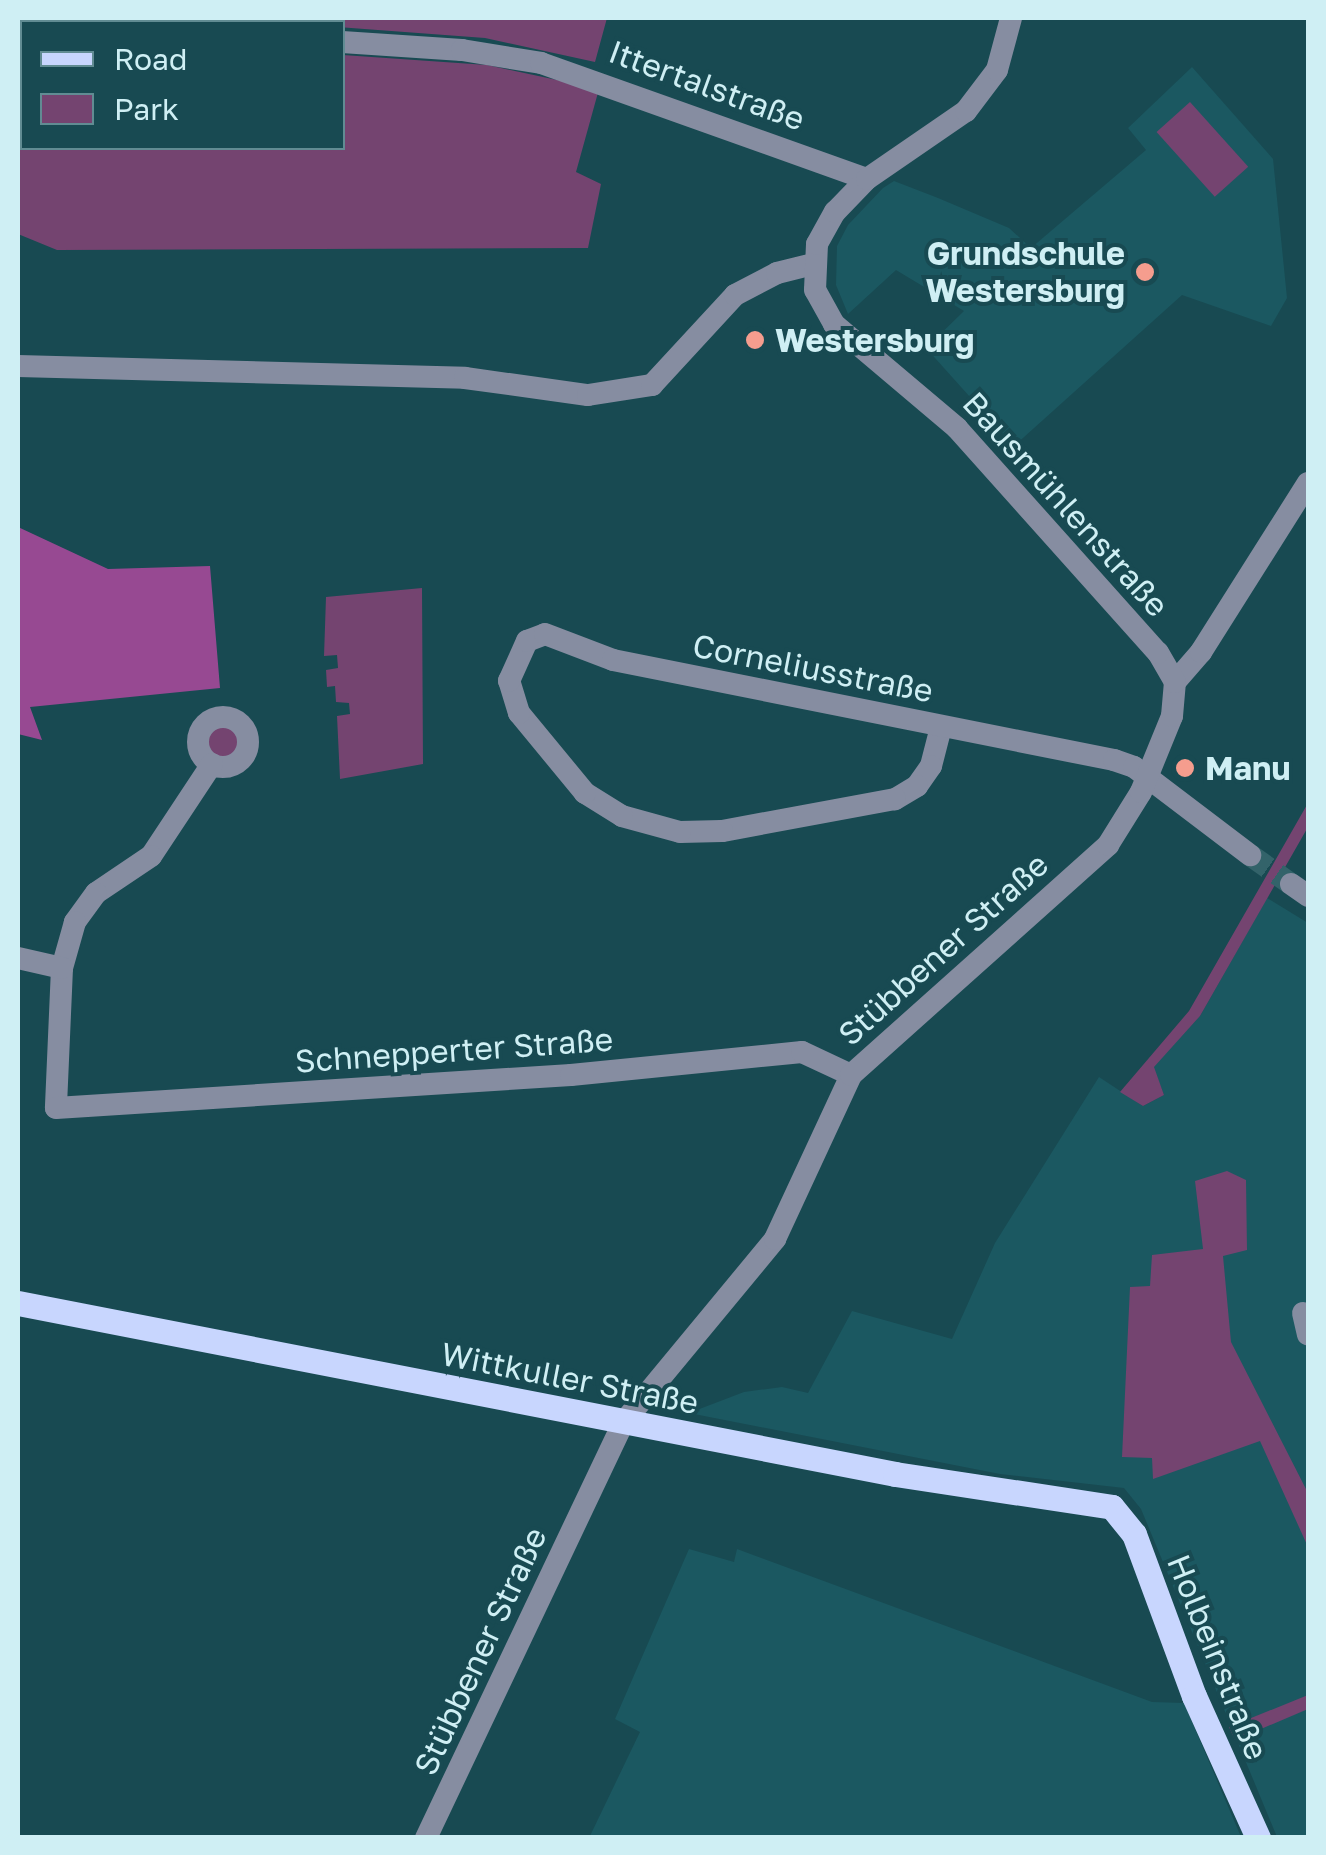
<!DOCTYPE html>
<html>
<head>
<meta charset="utf-8">
<style>
  body { margin:0 }
  #map { position:relative; width:1326px; height:1855px; overflow:hidden; background:#184a52; font-family:"Golos Text",sans-serif }
  div>[style] { position:absolute }
  .built>* { inset:0; background:#1b5861 }
  .green>* { inset:0; background:#744470; transform-origin:0 0 }
  .round { border-radius:50% }
  .forest>* { inset:0; background:#974992 }
  .minor-tunnel>* { height:22px; margin-top:-11px; transform-origin:0; background:repeating-linear-gradient(90deg,#33636a 0 22px,transparent 0 33px) }
  .minor>* { height:22px; margin:-11px; padding:0 11px; transform-origin:11px; border-radius:11px; background:#868da1 }
  .minor>.ring { margin:-11px; padding:0; box-sizing:content-box; background:none; border:22px solid #868da1; border-radius:50% }
  .major>* { height:25px; margin:-12.5px; padding:0 12.5px; transform-origin:12.5px; border-radius:12.5px; background:#c8d6fe }
  .dots>* { width:28px; height:28px; translate:-50% -50%; box-sizing:border-box; border:5px solid #184a52; border-radius:50% }
  span { translate:-50% -50%; white-space:nowrap; text-align:center; line-height:1.15; -webkit-text-stroke:8px #184a52; paint-order:stroke }
  .street-label { font-size:32px; color:#cfeff4 }
  .poi-label { font-size:32px; color:#cfeff4; font-weight:700 }
  .right { translate:-100% -50%; text-align:right }
  .left { translate:0 -50%; text-align:left }
  .frame { position:absolute; inset:0; border:20px solid #cfeff4; pointer-events:none }
  .legend { position:absolute; left:20px; top:20px; width:325px; height:130px; box-sizing:border-box; background:#184a52; border:2px solid #618c93; margin:0; padding:12px 18px; list-style:none; font-size:30px; color:#cfeff4 }
  .legend li { display:flex; align-items:center; gap:20px; height:50px }
  .legend b { width:50px; border:2px solid #618c93 }
</style>
</head>
<body>
<div id="map">
  <div class="built">
    <div style="clip-path:polygon(1192px 67px,1273px 159px,1287px 298px,1271px 326px,1182px 295px,1014px 446px,926px 348px,964px 311px,896px 270px,848px 314px,836px 285px,837px 246px,848px 225px,883px 188px,894px 181px,938px 198px,1009px 228px,1031px 248px,1146px 150px,1128px 128px)"></div>
    <div style="clip-path:polygon(1267px 898px,1308px 923px,1308px 1837px,1277px 1837px,1141px 1509px,1124px 1488px,1000px 1474px,689px 1413px,744px 1392px,782px 1387px,808px 1393px,852px 1311px,952px 1339px,995px 1243px,1099px 1077px,1143px 1106px,1164px 1095px,1153px 1067px,1200px 1016px)"></div>
    <div style="clip-path:polygon(689px 1549px,734px 1562px,737px 1549px,1152px 1702px,1184px 1703px,1241px 1837px,589px 1838px,640px 1732px,615px 1719px)"></div>
  </div>
  <div class="green">
    <div style="clip-path:polygon(218px 18px,607px 18px,595px 62px,485px 38px)"></div>
    <div style="clip-path:polygon(18px 34px,22px 148px,342px 148px,343px 55px,487px 65px,599px 89px,576px 172px,601px 184px,588px 248px,57px 250px,18px 234px)"></div>
    <div style="left:1190px;top:102px;width:87px;height:45px;rotate:48deg"></div>
    <div style="clip-path:polygon(422px 588px,423px 764px,340px 779px,337px 716px,350px 714px,349px 703px,336px 702px,335px 686px,327px 687px,326px 670px,338px 668px,337px 655px,324px 656px,326px 597px)"></div>
    <div class="round" style="left:206px;top:724px;width:34px;height:34px"></div>
    <div style="clip-path:polygon(1308px 803px,1308px 827px,1200px 1016px,1154px 1067px,1164px 1095px,1143px 1106px,1120px 1092px,1189px 1011px)"></div>
    <div style="clip-path:polygon(1227px 1171px,1246px 1180px,1247px 1250px,1223px 1256px,1231px 1342px,1308px 1493px,1308px 1547px,1260px 1441px,1153px 1479px,1152px 1458px,1122px 1457px,1130px 1287px,1150px 1286px,1152px 1255px,1203px 1249px,1195px 1181px)"></div>
    <div style="clip-path:polygon(1308px 1695px,1308px 1709px,1235px 1740px,1229px 1727px)"></div>
  </div>
  <div class="forest">
    <div style="clip-path:polygon(18px 527px,108px 569px,210px 566px,220px 688px,30px 707px,42px 740px,18px 734px)"></div>
  </div>
  <div class="minor-tunnel">
    <div style="left:1250px;top:855px;width:50px;rotate:35.3deg"></div>
  </div>
  <div class="minor">
    <div style="left:106px;top:22px;width:6px;rotate:-39deg"></div>
    <div style="left:18px;top:23px;width:4px"></div>
    <div style="left:342px;top:42px;width:120px;rotate:3.8deg"></div>
    <div style="left:462px;top:50px;width:80px;rotate:9.3deg"></div>
    <div style="left:541px;top:63px;width:346px;rotate:19.6deg"></div>
    <div style="left:18px;top:366px;width:447px;rotate:1.5deg"></div>
    <div style="left:465px;top:378px;width:124px;rotate:7.9deg"></div>
    <div style="left:588px;top:395px;width:65px;rotate:-8.9deg"></div>
    <div style="left:652px;top:385px;width:122px;rotate:-47.3deg"></div>
    <div style="left:735px;top:295px;width:47px;rotate:-27.6deg"></div>
    <div style="left:777px;top:273px;width:38px;rotate:-14deg"></div>
    <div style="left:1175px;top:682px;width:40px;rotate:-49deg"></div>
    <div style="left:1201px;top:652px;width:200px;rotate:-57.7deg"></div>
    <div class="ring" style="left:198px;top:717px;width:28px;height:28px"></div>
    <div style="left:941px;top:727px;width:40px;rotate:104.4deg"></div>
    <div style="left:931px;top:766px;width:24px;rotate:125deg"></div>
    <div style="left:917px;top:786px;width:26px;rotate:149deg"></div>
    <div style="left:895px;top:799px;width:176px;rotate:169.5deg"></div>
    <div style="left:722px;top:831px;width:42px;rotate:178.6deg"></div>
    <div style="left:680px;top:832px;width:60px;rotate:-164.6deg"></div>
    <div style="left:622px;top:816px;width:44px;rotate:-148.1deg"></div>
    <div style="left:585px;top:793px;width:104px;rotate:-129.5deg"></div>
    <div style="left:519px;top:713px;width:34px;rotate:-107deg"></div>
    <div style="left:509px;top:681px;width:44px;rotate:-65.8deg"></div>
    <div style="left:527px;top:641px;width:19px;rotate:-21deg"></div>
    <div style="left:545px;top:634px;width:73px;rotate:20.9deg"></div>
    <div style="left:613px;top:660px;width:511px;rotate:11.29deg"></div>
    <div style="left:1114px;top:760px;width:21px;rotate:19deg"></div>
    <div style="left:1134px;top:767px;width:146px;rotate:37.2deg"></div>
    <div style="left:212px;top:764px;width:110px;rotate:123.5deg"></div>
    <div style="left:151px;top:856px;width:66px;rotate:146.1deg"></div>
    <div style="left:96px;top:893px;width:36px;rotate:126deg"></div>
    <div style="left:75px;top:922px;width:48px;rotate:105.8deg"></div>
    <div style="left:62px;top:968px;width:140px;rotate:92.5deg"></div>
    <div style="left:56px;top:1108px;width:516px;rotate:-3.67deg"></div>
    <div style="left:571px;top:1075px;width:232px;rotate:-5.7deg"></div>
    <div style="left:802px;top:1052px;width:54px;rotate:25.1deg"></div>
    <div style="left:1291px;top:884px;width:21px;rotate:35deg"></div>
    <div style="left:18px;top:958px;width:45px;rotate:12.8deg"></div>
    <div style="left:1303px;top:1313px;width:22px;rotate:77deg"></div>
    <div style="left:426px;top:1838px;width:459px;rotate:-64.6deg"></div>
    <div style="left:623px;top:1423px;width:239px;rotate:-50.4deg"></div>
    <div style="left:775px;top:1239px;width:181px;rotate:-65.1deg"></div>
    <div style="left:851px;top:1075px;width:345px;rotate:-41.8deg"></div>
    <div style="left:1108px;top:845px;width:62px;rotate:-58.1deg"></div>
    <div style="left:1141px;top:792px;width:82px;rotate:-67.8deg"></div>
    <div style="left:1172px;top:716px;width:34px;rotate:-85deg"></div>
    <div style="left:1175px;top:682px;width:34px;rotate:-120deg"></div>
    <div style="left:1158px;top:653px;width:302px;rotate:-131.8deg"></div>
    <div style="left:957px;top:428px;width:161px;rotate:-139.8deg"></div>
    <div style="left:834px;top:324px;width:39px;rotate:-119deg"></div>
    <div style="left:815px;top:290px;width:46px;rotate:-87.5deg"></div>
    <div style="left:817px;top:244px;width:37px;rotate:-61deg"></div>
    <div style="left:835px;top:212px;width:46px;rotate:-45.9deg"></div>
    <div style="left:867px;top:179px;width:120px;rotate:-34.5deg"></div>
    <div style="left:966px;top:111px;width:51px;rotate:-52.9deg"></div>
    <div style="left:997px;top:70px;width:54px;rotate:-74.9deg"></div>
  </div>
  <div class="major">
    <div style="left:18px;top:1303px;width:894px;rotate:11.03deg"></div>
    <div style="left:895px;top:1474px;width:219px;rotate:8.6deg"></div>
    <div style="left:1112px;top:1507px;width:35px;rotate:51deg"></div>
    <div style="left:1134px;top:1534px;width:173px;rotate:69.7deg"></div>
    <div style="left:1194px;top:1696px;width:156px;rotate:65.7deg"></div>
  </div>
  <div class="dots">
    <div style="left:1145px;top:272px;background:#f59d8e"></div>
    <div style="left:755px;top:340px;background:#f59d8e"></div>
    <div style="left:1185px;top:768px;background:#f59d8e"></div>
  </div>
  <div class="street-label">
    <span style="left:707px;top:85px;rotate:20deg">Ittertalstraße</span>
    <span style="left:1066px;top:504px;rotate:48deg">Bausmühlenstraße</span>
    <span style="left:813px;top:668px;rotate:11deg">Corneliusstraße</span>
    <span style="left:943px;top:949px;rotate:-42deg">Stübbener Straße</span>
    <span style="left:454px;top:1050px;rotate:-4deg">Schnepperter Straße</span>
    <span style="left:570px;top:1378px;rotate:11deg">Wittkuller Straße</span>
    <span style="left:480px;top:1651px;rotate:-65deg">Stübbener Straße</span>
    <span style="left:1218px;top:1657px;rotate:68deg">Holbeinstraße</span>
  </div>
  <div class="poi-label">
    <span class="right" style="left:1125px;top:272px">Grundschule<br>Westersburg</span>
    <span class="left" style="left:775px;top:340px">Westersburg</span>
    <span class="left" style="left:1205px;top:768px">Manu</span>
  </div>
  <div class="frame"></div>
  <ul class="legend">
  <li><b style="height:12px;background:#c8d6fe"></b>Road</li>
  <li><b style="height:28px;background:#744470"></b>Park</li>
  </ul>
</div>
</body>
</html>
